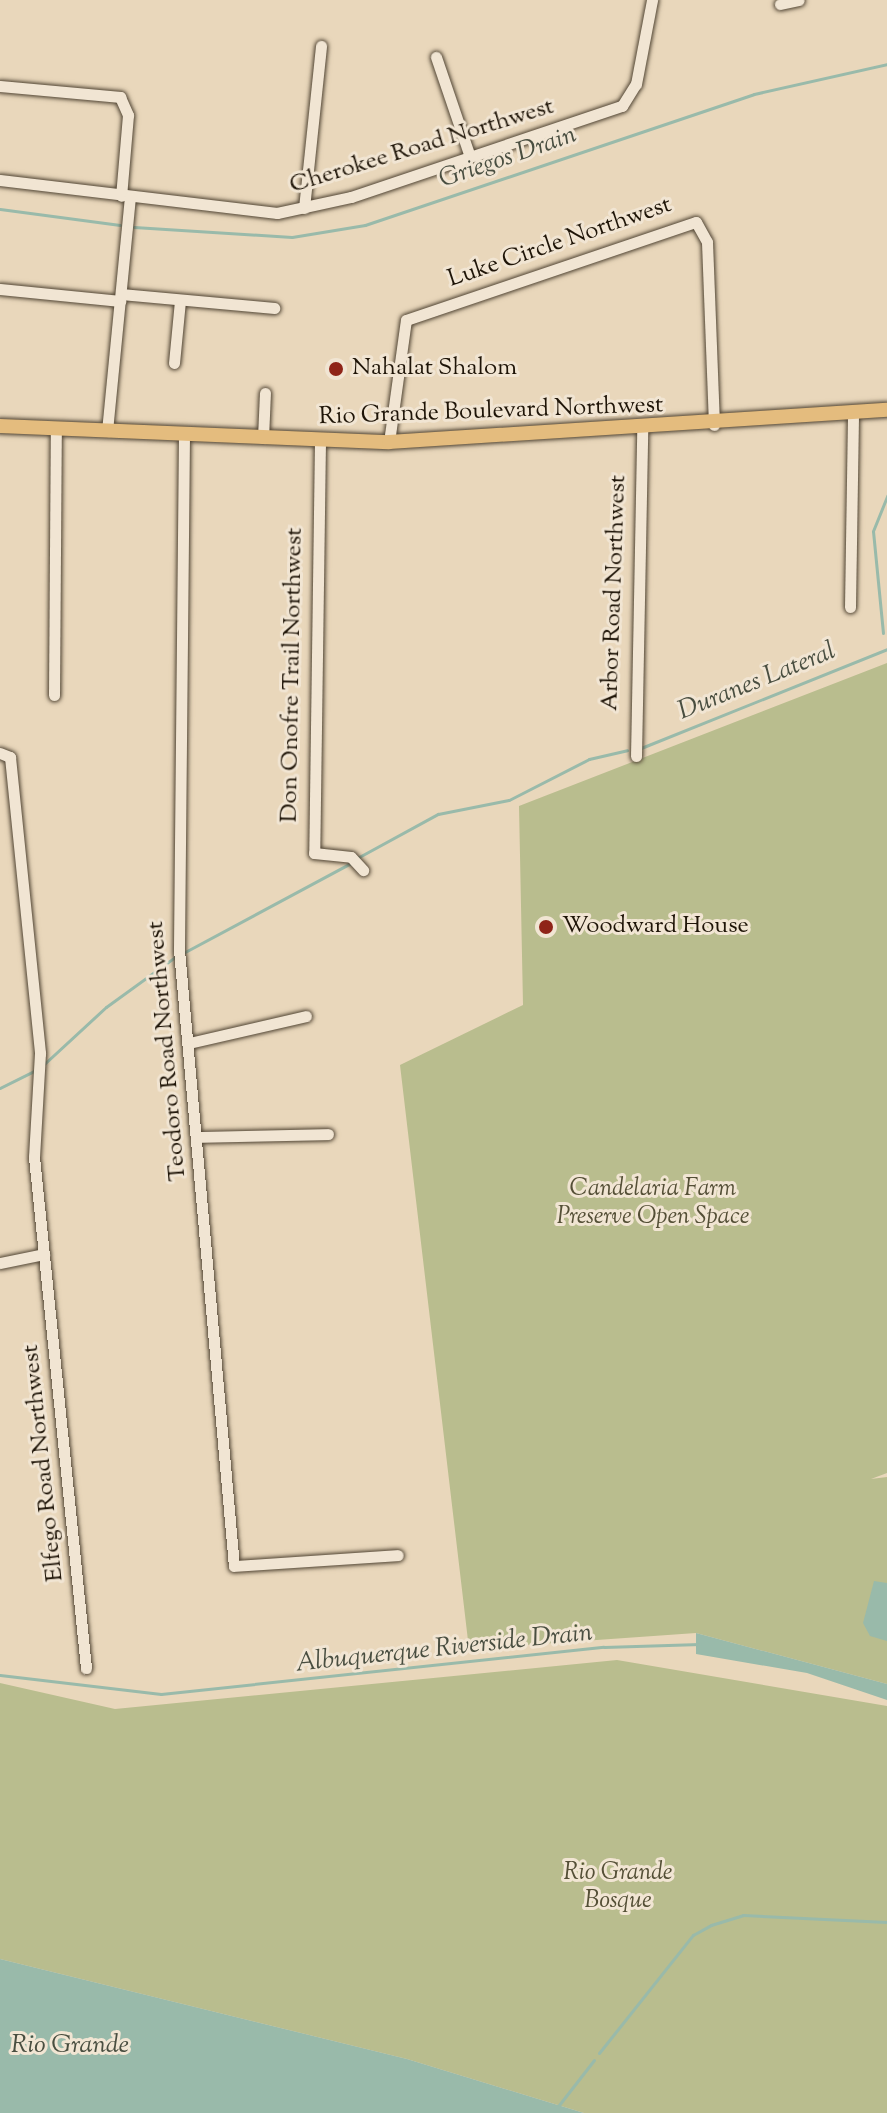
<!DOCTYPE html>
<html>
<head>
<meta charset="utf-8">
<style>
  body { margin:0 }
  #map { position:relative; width:887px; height:2113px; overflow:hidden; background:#e9d7bb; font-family:"Sorts Mill Goudy",serif }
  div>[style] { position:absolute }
  .green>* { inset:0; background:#b9bd8e }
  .water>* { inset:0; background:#99baaa }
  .stream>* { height:3px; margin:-1.5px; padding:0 1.5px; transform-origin:1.5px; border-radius:1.5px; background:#99baaa }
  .roads { filter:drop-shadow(0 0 2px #514534) drop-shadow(0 0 2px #514534) }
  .minor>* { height:11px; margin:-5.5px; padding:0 5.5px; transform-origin:5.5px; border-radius:5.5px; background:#f1e5d3 }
  .major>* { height:14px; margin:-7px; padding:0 7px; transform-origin:7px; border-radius:7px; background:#e4bc7e }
  .dots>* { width:22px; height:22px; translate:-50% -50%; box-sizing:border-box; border:4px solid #f1e5d3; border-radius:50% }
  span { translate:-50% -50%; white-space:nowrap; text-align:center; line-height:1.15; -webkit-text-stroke:6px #f1e5d3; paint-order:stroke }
  .street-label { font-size:24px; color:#1e1407 }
  .poi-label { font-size:24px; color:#1e1407 }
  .left { translate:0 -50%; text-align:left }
  .park-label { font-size:24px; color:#544f36; font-style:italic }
  .water-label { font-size:26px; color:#494e40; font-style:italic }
</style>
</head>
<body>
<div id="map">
  <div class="green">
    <div style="clip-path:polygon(887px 663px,887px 1473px,871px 1479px,887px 1477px,887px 1684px,696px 1633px,469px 1649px,400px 1065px,523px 1005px,519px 806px)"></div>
    <div style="clip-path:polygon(617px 1660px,887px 1706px,887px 2113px,584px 2113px,407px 2059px,0 1959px,0 1683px,115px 1709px)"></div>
  </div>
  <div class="water">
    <div style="clip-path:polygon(874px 1581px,887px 1583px,887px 1641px,870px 1636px,863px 1623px)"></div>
    <div style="clip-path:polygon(696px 1633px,887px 1684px,887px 1700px,807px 1673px,696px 1654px)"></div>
    <div style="clip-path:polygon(0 1959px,407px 2059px,584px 2113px,0 2113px)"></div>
  </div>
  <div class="stream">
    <div style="left:0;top:209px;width:121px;rotate:7.6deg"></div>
    <div style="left:134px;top:227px;width:158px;rotate:3.6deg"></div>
    <div style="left:292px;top:237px;width:74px;rotate:-9.3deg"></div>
    <div style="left:365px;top:225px;width:410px;rotate:-18.6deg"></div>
    <div style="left:754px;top:94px;width:136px;rotate:-12.7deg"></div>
    <div style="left:883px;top:633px;width:102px;rotate:-95.6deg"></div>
    <div style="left:873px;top:531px;width:38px;rotate:-68deg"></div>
    <div style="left:641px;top:748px;width:265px;rotate:-21.9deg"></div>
    <div style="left:359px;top:857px;width:90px;rotate:-28.6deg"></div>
    <div style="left:438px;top:814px;width:72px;rotate:-11.2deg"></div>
    <div style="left:509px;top:800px;width:90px;rotate:-27.1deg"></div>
    <div style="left:589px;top:759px;width:39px;rotate:-13deg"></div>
    <div style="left:185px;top:952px;width:188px;rotate:-28.2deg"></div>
    <div style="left:42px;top:1066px;width:87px;rotate:-42.7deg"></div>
    <div style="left:106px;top:1007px;width:85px;rotate:-35.9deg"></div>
    <div style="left:0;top:1088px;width:40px;rotate:-26.6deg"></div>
    <div style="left:0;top:1675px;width:162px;rotate:6.7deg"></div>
    <div style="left:161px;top:1694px;width:445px;rotate:-6.1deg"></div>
    <div style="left:604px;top:1647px;width:96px;rotate:-1.8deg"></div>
    <div style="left:599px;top:2053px;width:151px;rotate:-51.5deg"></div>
    <div style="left:693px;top:1935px;width:21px;rotate:-29deg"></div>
    <div style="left:711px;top:1925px;width:34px;rotate:-17deg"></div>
    <div style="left:743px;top:1915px;width:144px;rotate:2.8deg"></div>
    <div style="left:559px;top:2105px;width:57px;rotate:-52.1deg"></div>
  </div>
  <div class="roads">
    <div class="minor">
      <div style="left:780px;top:4px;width:19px;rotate:-12deg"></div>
      <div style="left:436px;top:57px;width:102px;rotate:71.2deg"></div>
      <div style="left:0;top:86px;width:121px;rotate:5.2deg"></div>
      <div style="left:120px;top:97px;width:20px;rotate:66deg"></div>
      <div style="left:128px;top:115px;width:81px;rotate:94.9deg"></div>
      <div style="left:0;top:180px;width:279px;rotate:6.8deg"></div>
      <div style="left:277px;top:213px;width:76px;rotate:-12.2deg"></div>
      <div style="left:351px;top:197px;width:286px;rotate:-18.6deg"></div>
      <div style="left:622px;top:106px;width:26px;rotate:-58deg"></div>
      <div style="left:636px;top:84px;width:86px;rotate:-79.2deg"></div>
      <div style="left:304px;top:208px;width:163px;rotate:-84deg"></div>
      <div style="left:0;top:289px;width:121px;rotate:5.7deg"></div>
      <div style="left:121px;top:294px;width:154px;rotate:5.2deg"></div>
      <div style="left:174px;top:363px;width:62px;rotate:-84.5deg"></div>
      <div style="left:107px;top:431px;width:234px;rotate:-84.4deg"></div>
      <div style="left:184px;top:435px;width:515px;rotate:90.56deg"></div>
      <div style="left:179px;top:950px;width:618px;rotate:84.9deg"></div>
      <div style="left:234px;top:1566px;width:164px;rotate:-3.8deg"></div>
      <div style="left:263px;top:438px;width:45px;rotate:-87.5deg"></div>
      <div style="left:320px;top:441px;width:412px;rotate:90.8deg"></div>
      <div style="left:314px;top:853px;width:37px;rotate:6deg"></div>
      <div style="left:351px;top:857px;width:18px;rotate:47deg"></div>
      <div style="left:389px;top:442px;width:123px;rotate:-82.1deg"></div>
      <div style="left:406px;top:320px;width:306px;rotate:-18.7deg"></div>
      <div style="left:696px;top:222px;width:23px;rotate:61deg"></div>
      <div style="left:707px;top:242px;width:183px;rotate:87.8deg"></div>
      <div style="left:850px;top:607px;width:192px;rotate:-89.1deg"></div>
      <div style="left:54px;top:695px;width:267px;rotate:-89.6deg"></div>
      <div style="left:0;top:753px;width:11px;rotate:22deg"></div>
      <div style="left:10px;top:757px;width:298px;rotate:84.2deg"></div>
      <div style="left:40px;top:1053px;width:104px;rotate:93.3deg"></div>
      <div style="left:34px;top:1157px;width:514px;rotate:84.19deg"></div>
      <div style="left:636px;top:756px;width:326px;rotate:-88.9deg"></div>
      <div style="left:189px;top:1043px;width:120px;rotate:-13deg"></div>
      <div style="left:196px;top:1137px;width:132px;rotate:-1.3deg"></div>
      <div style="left:0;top:1263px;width:45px;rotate:-11.6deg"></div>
    </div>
    <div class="major">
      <div style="left:0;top:426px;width:389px;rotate:2.4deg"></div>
      <div style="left:389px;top:442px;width:499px;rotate:-3.7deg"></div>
    </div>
  </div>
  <div class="dots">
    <div style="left:336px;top:369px;background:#8f2418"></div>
    <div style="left:546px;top:927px;background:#8f2418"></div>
  </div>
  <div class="street-label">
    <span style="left:422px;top:147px;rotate:-17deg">Cherokee Road Northwest</span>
    <span style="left:560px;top:243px;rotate:-19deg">Luke Circle Northwest</span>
    <span style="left:491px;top:412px;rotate:-2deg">Rio Grande Boulevard Northwest</span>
    <span style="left:615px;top:593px;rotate:-88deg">Arbor Road Northwest</span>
    <span style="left:293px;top:675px;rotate:-89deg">Don Onofre Trail Northwest</span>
    <span style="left:168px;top:1051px;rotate:-95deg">Teodoro Road Northwest</span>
    <span style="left:44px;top:1463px;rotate:-96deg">Elfego Road Northwest</span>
  </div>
  <div class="poi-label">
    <span class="left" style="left:352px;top:369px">Nahalat Shalom</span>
    <span class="left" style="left:562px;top:927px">Woodward House</span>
  </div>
  <div class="park-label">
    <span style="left:653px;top:1204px">Candelaria Farm<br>Preserve Open Space</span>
    <span style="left:618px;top:1888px">Rio Grande<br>Bosque</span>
  </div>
  <div class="water-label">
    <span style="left:508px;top:158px;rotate:-19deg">Griegos Drain</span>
    <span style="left:757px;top:682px;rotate:-22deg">Duranes Lateral</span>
    <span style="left:444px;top:1649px;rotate:-6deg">Albuquerque Riverside Drain</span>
    <span style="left:70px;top:2046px">Rio Grande</span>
  </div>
</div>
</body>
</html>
